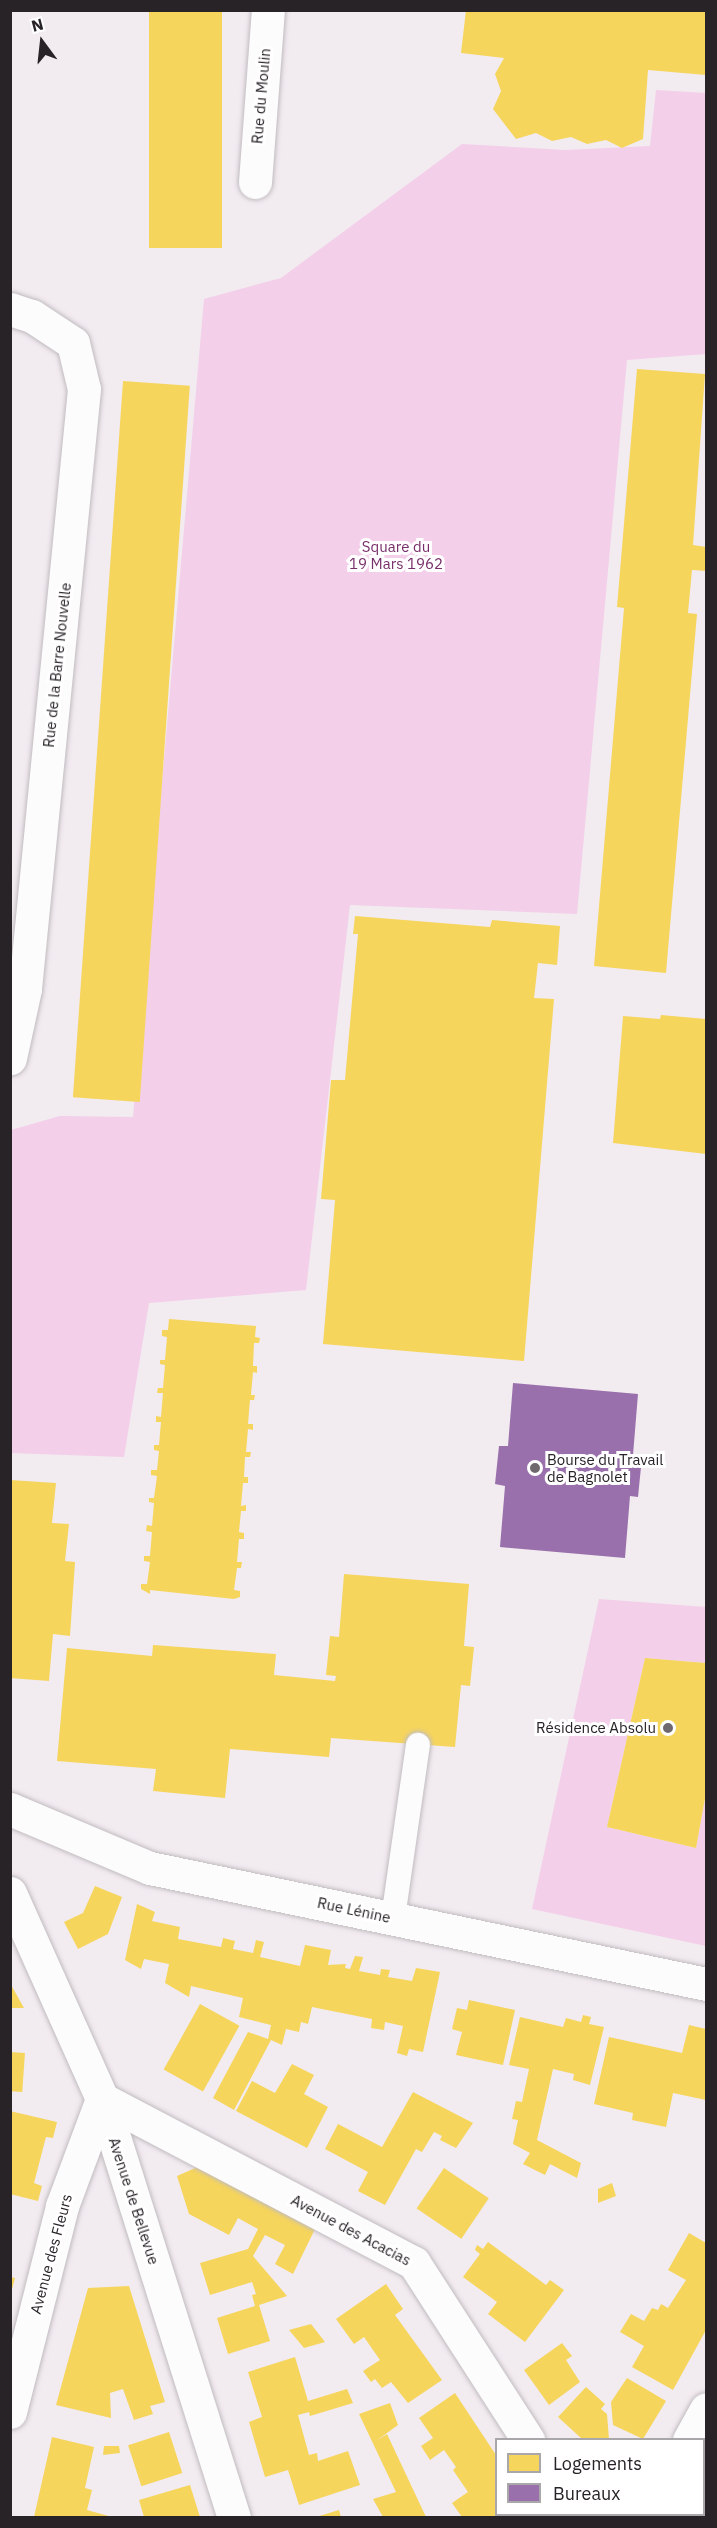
<!DOCTYPE html>
<html>
<head>
<meta charset="utf-8">
<style>
  body { margin:0 }
  #map { position:relative; width:717px; height:2528px; overflow:hidden; background:#f2ebf0; font-family:"IBM Plex Sans",sans-serif }
  div>[style] { position:absolute }
  .green>* { inset:0; background:#f3cfe9 }
  .homes>* { inset:0; background:#f6d55c; transform-origin:0 0 }
  .offices>* { inset:0; background:#9970ab }
  .roads { filter:drop-shadow(0 0 2px #c1bcc0) drop-shadow(0 0 2px #c1bcc0) }
  .lane>* { height:24px; margin:-12px; padding:0 12px; transform-origin:12px; border-radius:12px; background:#fdfcfd }
  .street>* { height:33px; margin:-16.5px; padding:0 16.5px; transform-origin:16.5px; border-radius:16.5px; background:#fdfcfd }
  .dots>* { width:16px; height:16px; translate:-50% -50%; box-sizing:border-box; border:3px solid #fff; border-radius:50% }
  span { translate:-50% -50%; white-space:nowrap; text-align:center; line-height:1.15; -webkit-text-stroke:6px #fff; paint-order:stroke }
  .street-label { font-size:15px; color:#282327 }
  .park-label { font-size:15px; color:#772e69 }
  .poi-label { font-size:15px; color:#282327 }
  .left { translate:0 -50%; text-align:left }
  .right { translate:-100% -50%; text-align:right }
  .frame { position:absolute; inset:0; border:12px solid #282327; pointer-events:none }
  .legend { position:absolute; left:495px; top:2438px; width:210px; height:78px; box-sizing:border-box; background:#fff; border:2px solid #a9a7a9; margin:0; padding:8px 10px; list-style:none; font-size:18px; color:#282327 }
  .legend li { display:flex; align-items:center; gap:12px; height:30px }
  .legend b { width:30px; border:2px solid #a9a7a9 }
  .north { position:absolute; left:12px; top:12px; width:60px; height:60px; -webkit-text-stroke:4px #fff; paint-order:stroke; rotate:345deg; font-size:16px; font-weight:700; line-height:24px; text-align:center; color:#282327 }
  .north::after { content:''; display:block; margin:auto; width:21px; height:27px; background:#282327; clip-path:polygon(50% 0,100% 100%,50% 72%,0 100%) }
</style>
</head>
<body>
<div id="map">
  <div class="green">
    <div style="clip-path:polygon(656px 90px,706px 93px,706px 354px,627px 360px,577px 914px,350px 905px,306px 1290px,149px 1303px,124px 1457px,11px 1453px,11px 1130px,60px 1116px,133px 1117px,204px 299px,281px 278px,462px 144px,565px 150px,650px 146px)"></div>
    <div style="clip-path:polygon(599px 1599px,706px 1607px,706px 1663px,645px 1658px,607px 1827px,696px 1848px,706px 1793px,706px 1946px,532px 1909px)"></div>
  </div>
  <div class="homes">
    <div style="left:149px;top:10px;width:73px;height:238px"></div>
    <div style="clip-path:polygon(466px 10px,706px 10px,706px 75px,648px 70px,643px 139px,622px 148px,606px 140px,587px 144px,571px 137px,552px 141px,536px 133px,516px 139px,493px 109px,501px 91px,495px 74px,504px 58px,461px 53px)"></div>
    <div style="clip-path:polygon(637px 369px,705px 374px,693px 545px,706px 547px,706px 571px,692px 570px,688px 613px,697px 614px,666px 973px,594px 966px,624px 608px,617px 607px)"></div>
    <div style="left:123px;top:381px;width:67px;height:718px;rotate:4deg"></div>
    <div style="clip-path:polygon(355px 916px,490px 927px,492px 920px,560px 926px,557px 965px,538px 963px,534px 998px,554px 999px,524px 1361px,323px 1344px,335px 1200px,321px 1199px,331px 1080px,345px 1080px,358px 934px,353px 934px)"></div>
    <div style="clip-path:polygon(661px 1015px,706px 1019px,706px 1154px,613px 1143px,623px 1016px,660px 1019px)"></div>
    <div style="clip-path:polygon(169px 1319px,256px 1326px,255px 1337px,260px 1338px,259px 1343px,254px 1343px,253px 1366px,257px 1366px,257px 1373px,253px 1372px,251px 1395px,255px 1395px,254px 1400px,250px 1400px,248px 1424px,253px 1424px,253px 1430px,248px 1429px,246px 1452px,251px 1452px,250px 1457px,245px 1457px,244px 1477px,248px 1477px,248px 1483px,243px 1483px,241px 1506px,246px 1505px,246px 1511px,241px 1511px,239px 1532px,244px 1533px,244px 1539px,239px 1539px,237px 1562px,242px 1562px,241px 1568px,237px 1568px,234px 1590px,240px 1591px,240px 1597px,234px 1599px,150px 1590px,150px 1594px,141px 1589px,141px 1584px,147px 1584px,150px 1562px,144px 1561px,144px 1556px,150px 1556px,152px 1532px,146px 1531px,147px 1525px,152px 1526px,154px 1503px,149px 1502px,149px 1498px,154px 1498px,157px 1476px,151px 1475px,151px 1470px,157px 1470px,159px 1451px,154px 1450px,154px 1445px,159px 1445px,161px 1422px,156px 1422px,156px 1416px,161px 1417px,163px 1393px,157px 1393px,158px 1388px,163px 1388px,165px 1365px,160px 1364px,160px 1360px,165px 1360px,167px 1337px,162px 1336px,162px 1330px,168px 1330px)"></div>
    <div style="clip-path:polygon(10px 1480px,56px 1483px,52px 1523px,69px 1524px,65px 1561px,75px 1562px,70px 1636px,53px 1634px,49px 1681px,10px 1678px)"></div>
    <div style="clip-path:polygon(344px 1574px,469px 1584px,464px 1646px,474px 1647px,470px 1686px,461px 1685px,455px 1747px,331px 1738px,329px 1757px,230px 1749px,225px 1798px,153px 1791px,156px 1769px,57px 1761px,67px 1648px,152px 1656px,153px 1645px,276px 1654px,274px 1675px,335px 1681px,336px 1676px,326px 1675px,330px 1636px,339px 1637px)"></div>
    <div style="clip-path:polygon(645px 1658px,706px 1663px,706px 1793px,696px 1848px,607px 1827px)"></div>
    <div style="clip-path:polygon(95px 1886px,122px 1897px,108px 1934px,78px 1949px,64px 1922px,83px 1913px)"></div>
    <div style="clip-path:polygon(137px 1904px,155px 1912px,152px 1921px,180px 1927px,178px 1939px,221px 1947px,223px 1938px,235px 1941px,233px 1949px,253px 1953px,256px 1940px,264px 1942px,260px 1957px,300px 1966px,305px 1945px,331px 1950px,328px 1965px,346px 1964px,345px 1968px,350px 1969px,355px 1956px,363px 1957px,359px 1971px,380px 1975px,381px 1969px,390px 1970px,388px 1977px,412px 1981px,416px 1968px,440px 1972px,423px 2052px,409px 2049px,407px 2056px,397px 2053px,403px 2026px,385px 2022px,384px 2030px,371px 2028px,372px 2019px,312px 2007px,308px 2024px,301px 2022px,299px 2032px,286px 2029px,282px 2045px,271px 2040px,234px 2110px,213px 2098px,248px 2032px,268px 2039px,271px 2025px,239px 2017px,243px 1998px,191px 1986px,189px 1997px,165px 1983px,169px 1964px,144px 1959px,141px 1969px,125px 1960px)"></div>
    <div style="clip-path:polygon(10px 1983px,24px 2008px,10px 2008px)"></div>
    <div style="clip-path:polygon(469px 2000px,515px 2010px,503px 2065px,456px 2055px,462px 2032px,452px 2029px,457px 2008px,467px 2010px)"></div>
    <div style="left:200px;top:2004px;width:45px;height:75px;rotate:29deg"></div>
    <div style="clip-path:polygon(583px 2015px,591px 2017px,589px 2024px,604px 2027px,590px 2085px,573px 2080px,574px 2074px,553px 2069px,537px 2140px,581px 2163px,577px 2178px,550px 2164px,545px 2175px,523px 2164px,530px 2153px,513px 2144px,518px 2120px,512px 2119px,516px 2101px,522px 2102px,529px 2069px,509px 2065px,520px 2017px,563px 2027px,566px 2018px,581px 2022px)"></div>
    <div style="clip-path:polygon(689px 2025px,706px 2029px,706px 2100px,673px 2093px,666px 2127px,632px 2120px,633px 2113px,594px 2104px,609px 2037px,682px 2053px)"></div>
    <div style="left:10px;top:2052px;width:15px;height:39px;rotate:4deg"></div>
    <div style="clip-path:polygon(292px 2064px,314px 2075px,304px 2094px,328px 2107px,307px 2148px,236px 2111px,252px 2081px,275px 2093px)"></div>
    <div style="clip-path:polygon(413px 2092px,473px 2123px,456px 2148px,440px 2140px,442px 2136px,434px 2132px,422px 2152px,416px 2149px,385px 2205px,358px 2191px,368px 2172px,325px 2149px,338px 2124px,382px 2147px)"></div>
    <div style="clip-path:polygon(10px 2111px,57px 2122px,53px 2138px,46px 2137px,34px 2183px,42px 2186px,38px 2201px,10px 2194px)"></div>
    <div style="clip-path:polygon(202px 2165px,315px 2229px,293px 2274px,275px 2264px,285px 2245px,265px 2235px,253px 2256px,287px 2296px,259px 2305px,270px 2341px,228px 2354px,217px 2318px,255px 2306px,252px 2295px,256px 2294px,252px 2282px,210px 2295px,200px 2263px,248px 2249px,258px 2229px,238px 2218px,229px 2235px,189px 2214px,177px 2176px)"></div>
    <div style="left:444px;top:2168px;width:54px;height:49px;rotate:34deg"></div>
    <div style="clip-path:polygon(612px 2183px,616px 2196px,598px 2203px,598px 2189px)"></div>
    <div style="clip-path:polygon(689px 2233px,706px 2243px,706px 2330px,673px 2390px,632px 2367px,644px 2346px,620px 2332px,631px 2314px,644px 2321px,652px 2308px,658px 2310px,661px 2304px,668px 2308px,686px 2280px,668px 2270px)"></div>
    <div style="clip-path:polygon(488px 2242px,546px 2285px,550px 2280px,564px 2290px,525px 2342px,488px 2314px,497px 2302px,463px 2277px,480px 2254px,475px 2250px,477px 2245px,483px 2249px)"></div>
    <div style="clip-path:polygon(10px 2277px,15px 2278px,11px 2293px,10px 2293px)"></div>
    <div style="clip-path:polygon(386px 2284px,403px 2309px,395px 2315px,442px 2380px,408px 2403px,391px 2382px,382px 2388px,375px 2379px,371px 2382px,363px 2371px,380px 2360px,364px 2337px,354px 2344px,336px 2319px)"></div>
    <div style="clip-path:polygon(129px 2286px,165px 2402px,150px 2406px,153px 2414px,134px 2420px,123px 2389px,110px 2393px,111px 2418px,56px 2405px,88px 2288px)"></div>
    <div style="clip-path:polygon(311px 2324px,325px 2342px,304px 2348px,289px 2330px)"></div>
    <div style="clip-path:polygon(562px 2343px,572px 2356px,566px 2360px,580px 2382px,549px 2405px,524px 2370px)"></div>
    <div style="clip-path:polygon(295px 2357px,308px 2401px,347px 2389px,353px 2403px,310px 2416px,309px 2412px,298px 2415px,309px 2455px,317px 2453px,318px 2461px,348px 2451px,360px 2485px,299px 2505px,288px 2470px,265px 2477px,249px 2422px,262px 2417px,248px 2372px)"></div>
    <div style="clip-path:polygon(627px 2378px,666px 2401px,643px 2439px,613px 2425px,611px 2402px)"></div>
    <div style="clip-path:polygon(586px 2387px,605px 2404px,601px 2409px,607px 2414px,609px 2439px,582px 2439px,558px 2417px)"></div>
    <div style="clip-path:polygon(455px 2393px,496px 2455px,496px 2514px,513px 2514px,509px 2517px,462px 2517px,452px 2503px,468px 2492px,453px 2470px,456px 2467px,444px 2450px,430px 2460px,421px 2446px,433px 2438px,419px 2418px)"></div>
    <div style="clip-path:polygon(390px 2403px,398px 2425px,376px 2441px,387px 2434px,426px 2517px,383px 2517px,373px 2499px,396px 2492px,359px 2414px)"></div>
    <div style="left:169px;top:2432px;width:43px;height:43px;rotate:72deg"></div>
    <div style="clip-path:polygon(52px 2437px,94px 2447px,85px 2488px,92px 2490px,87px 2510px,112px 2517px,34px 2517px)"></div>
    <div style="clip-path:polygon(104px 2446px,119px 2446px,120px 2453px,103px 2455px)"></div>
    <div style="clip-path:polygon(190px 2485px,200px 2517px,144px 2517px,139px 2500px)"></div>
    <div style="clip-path:polygon(704px 2497px,706px 2517px,692px 2517px,704px 2514px)"></div>
    <div style="clip-path:polygon(339px 2510px,341px 2517px,316px 2517px)"></div>
  </div>
  <div class="offices">
    <div style="clip-path:polygon(513px 1383px,638px 1394px,633px 1455px,642px 1457px,638px 1497px,630px 1496px,625px 1558px,500px 1547px,505px 1486px,495px 1484px,499px 1446px,508px 1446px)"></div>
  </div>
  <div class="roads">
    <div class="lane">
      <div style="left:393px;top:1918px;width:175px;rotate:-81.8deg"></div>
    </div>
    <div class="street">
      <div style="left:255px;top:182px;width:172px;rotate:-85.7deg"></div>
      <div style="left:10px;top:309px;width:23px;rotate:18deg"></div>
      <div style="left:32px;top:316px;width:49px;rotate:33.4deg"></div>
      <div style="left:73px;top:343px;width:47px;rotate:76.6deg"></div>
      <div style="left:84px;top:389px;width:603px;rotate:95.62deg"></div>
      <div style="left:25px;top:989px;width:71px;rotate:102.3deg"></div>
      <div style="left:10px;top:1809px;width:152px;rotate:22.9deg"></div>
      <div style="left:150px;top:1868px;width:568px;rotate:11.78deg"></div>
      <div style="left:10px;top:1893px;width:226px;rotate:65.9deg"></div>
      <div style="left:102px;top:2099px;width:439px;rotate:72.5deg"></div>
      <div style="left:102px;top:2099px;width:352px;rotate:27.7deg"></div>
      <div style="left:414px;top:2263px;width:211px;rotate:57.2deg"></div>
      <div style="left:10px;top:2412px;width:212px;rotate:-75.8deg"></div>
      <div style="left:62px;top:2206px;width:114px;rotate:-69.5deg"></div>
      <div style="left:689px;top:2440px;width:35px;rotate:-61deg"></div>
      <div style="left:577px;top:2514px;width:4px;rotate:63deg"></div>
      <div style="left:644px;top:2518px;width:4px;rotate:-76deg"></div>
    </div>
  </div>
  <div class="dots">
    <div style="left:535px;top:1468px;background:#6f696d"></div>
    <div style="left:668px;top:1728px;background:#6f696d"></div>
  </div>
  <div class="street-label">
    <span style="left:261px;top:96px;rotate:-85deg">Rue du Moulin</span>
    <span style="left:57px;top:665px;rotate:-84deg">Rue de la Barre Nouvelle</span>
    <span style="left:354px;top:1910px;rotate:12deg">Rue Lénine</span>
    <span style="left:134px;top:2201px;rotate:72deg">Avenue de Bellevue</span>
    <span style="left:351px;top:2230px;rotate:28deg">Avenue des Acacias</span>
    <span style="left:51px;top:2254px;rotate:-75deg">Avenue des Fleurs</span>
  </div>
  <div class="park-label">
    <span style="left:396px;top:555px">Square du<br>19 Mars 1962</span>
  </div>
  <div class="poi-label">
    <span class="left" style="left:547px;top:1468px">Bourse du Travail<br>de Bagnolet</span>
    <span class="right" style="left:656px;top:1728px">Résidence Absolu</span>
  </div>
  <div class="frame"></div>
  <ul class="legend">
  <li><b style="height:16px;background:#f6d55c"></b>Logements</li>
  <li><b style="height:16px;background:#9970ab"></b>Bureaux</li>
  </ul>
  <div class="north">N</div>
</div>
</body>
</html>
